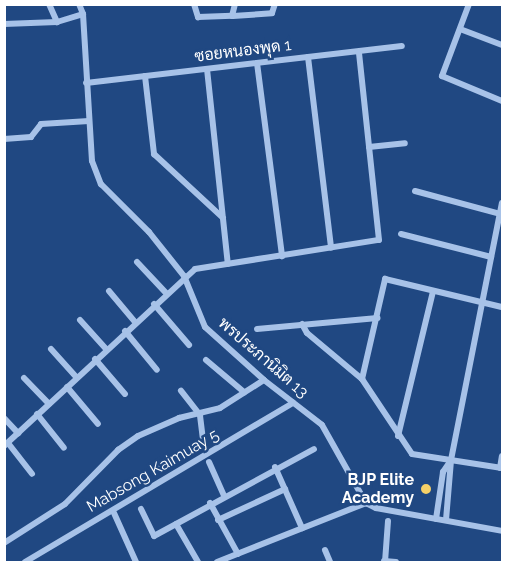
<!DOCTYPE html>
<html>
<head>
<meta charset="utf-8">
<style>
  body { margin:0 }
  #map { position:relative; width:507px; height:567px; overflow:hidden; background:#204882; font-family:Raleway,Sarabun,sans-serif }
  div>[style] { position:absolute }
  .street>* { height:6px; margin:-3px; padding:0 3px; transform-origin:3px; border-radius:3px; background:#a7c2e8 }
  .dots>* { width:16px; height:16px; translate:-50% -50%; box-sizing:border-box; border:3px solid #204882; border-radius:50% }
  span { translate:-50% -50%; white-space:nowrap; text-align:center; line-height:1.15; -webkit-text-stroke:5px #204882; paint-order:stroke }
  .street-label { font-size:16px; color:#fff }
  .poi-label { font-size:16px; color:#fff; font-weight:700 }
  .right { translate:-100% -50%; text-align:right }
  .frame { position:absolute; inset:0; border:6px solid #fff; pointer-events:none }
</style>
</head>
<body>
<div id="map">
  <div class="street">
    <div style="left:49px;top:4px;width:20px;rotate:66deg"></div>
    <div style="left:79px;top:4px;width:11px;rotate:68deg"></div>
    <div style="left:83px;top:14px;width:147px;rotate:86.5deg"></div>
    <div style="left:92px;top:161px;width:25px;rotate:69deg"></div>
    <div style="left:101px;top:184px;width:68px;rotate:45deg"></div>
    <div style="left:149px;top:232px;width:56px;rotate:51.5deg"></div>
    <div style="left:184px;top:276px;width:55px;rotate:67.6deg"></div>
    <div style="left:205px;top:327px;width:79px;rotate:41.9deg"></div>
    <div style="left:264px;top:380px;width:73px;rotate:37.8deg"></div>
    <div style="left:322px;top:425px;width:90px;rotate:60.6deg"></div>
    <div style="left:366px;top:503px;width:11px;rotate:27deg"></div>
    <div style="left:376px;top:508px;width:128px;rotate:10.3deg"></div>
    <div style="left:194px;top:4px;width:14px;rotate:73deg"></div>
    <div style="left:198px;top:17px;width:34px;rotate:-2deg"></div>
    <div style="left:232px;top:16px;width:12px;rotate:-76deg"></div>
    <div style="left:469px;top:4px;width:77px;rotate:110.6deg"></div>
    <div style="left:442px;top:76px;width:65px;rotate:22.6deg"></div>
    <div style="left:233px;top:16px;width:39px;rotate:-4deg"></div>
    <div style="left:272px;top:13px;width:9px;rotate:-72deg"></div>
    <div style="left:4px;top:24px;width:53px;rotate:-2.2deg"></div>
    <div style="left:57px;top:22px;width:27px;rotate:-17deg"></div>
    <div style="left:460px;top:29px;width:45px;rotate:20.9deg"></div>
    <div style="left:308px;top:57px;width:192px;rotate:83.1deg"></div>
    <div style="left:257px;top:63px;width:195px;rotate:82.6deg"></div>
    <div style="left:207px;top:69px;width:196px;rotate:83.9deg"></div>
    <div style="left:145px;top:76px;width:79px;rotate:83.4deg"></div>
    <div style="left:154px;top:154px;width:94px;rotate:42.8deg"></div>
    <div style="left:86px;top:83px;width:318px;rotate:-6.7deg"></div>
    <div style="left:4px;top:139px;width:27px;rotate:-4deg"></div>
    <div style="left:31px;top:137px;width:16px;rotate:-52deg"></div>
    <div style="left:41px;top:124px;width:48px;rotate:-3.6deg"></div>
    <div style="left:369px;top:147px;width:36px;rotate:-6deg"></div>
    <div style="left:415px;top:191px;width:88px;rotate:15.1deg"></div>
    <div style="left:401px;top:234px;width:93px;rotate:14.3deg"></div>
    <div style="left:137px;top:262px;width:42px;rotate:46.9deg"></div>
    <div style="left:109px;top:291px;width:40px;rotate:50deg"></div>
    <div style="left:154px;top:304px;width:54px;rotate:49.5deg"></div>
    <div style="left:80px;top:320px;width:39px;rotate:48deg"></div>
    <div style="left:302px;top:324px;width:10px;rotate:61deg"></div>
    <div style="left:307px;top:333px;width:72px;rotate:39.9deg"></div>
    <div style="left:362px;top:379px;width:90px;rotate:56.3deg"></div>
    <div style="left:412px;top:454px;width:91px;rotate:8.8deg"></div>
    <div style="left:257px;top:329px;width:121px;rotate:-5.2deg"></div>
    <div style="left:125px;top:331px;width:50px;rotate:50.6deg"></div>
    <div style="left:51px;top:349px;width:38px;rotate:48deg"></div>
    <div style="left:95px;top:359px;width:46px;rotate:49.4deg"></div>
    <div style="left:206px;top:360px;width:50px;rotate:40.1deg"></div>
    <div style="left:24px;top:378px;width:36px;rotate:46deg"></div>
    <div style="left:362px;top:379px;width:103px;rotate:-77deg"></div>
    <div style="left:385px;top:279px;width:120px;rotate:13.5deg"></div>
    <div style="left:67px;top:387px;width:48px;rotate:50deg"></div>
    <div style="left:37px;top:414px;width:43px;rotate:51.5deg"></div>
    <div style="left:4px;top:418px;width:21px;rotate:47deg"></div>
    <div style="left:398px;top:436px;width:149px;rotate:-76.4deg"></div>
    <div style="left:8px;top:443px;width:39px;rotate:52deg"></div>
    <div style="left:4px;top:446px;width:260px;rotate:-42.8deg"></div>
    <div style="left:195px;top:269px;width:186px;rotate:-9deg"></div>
    <div style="left:379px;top:240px;width:189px;rotate:-96.1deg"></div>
    <div style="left:209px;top:462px;width:36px;rotate:66deg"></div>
    <div style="left:275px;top:467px;width:67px;rotate:66.1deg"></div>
    <div style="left:157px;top:468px;width:54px;rotate:-31.3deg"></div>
    <div style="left:203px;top:440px;width:25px;rotate:-97deg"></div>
    <div style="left:200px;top:415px;width:31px;rotate:-128deg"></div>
    <div style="left:500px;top:468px;width:12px;rotate:-81deg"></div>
    <div style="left:210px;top:503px;width:58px;rotate:61.2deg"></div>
    <div style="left:141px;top:509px;width:30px;rotate:64deg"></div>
    <div style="left:154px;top:536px;width:182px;rotate:-28.5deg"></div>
    <div style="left:114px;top:513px;width:54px;rotate:65.8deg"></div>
    <div style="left:436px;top:519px;width:48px;rotate:-81.5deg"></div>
    <div style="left:443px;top:472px;width:14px;rotate:-56deg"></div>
    <div style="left:218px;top:520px;width:74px;rotate:-24.8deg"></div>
    <div style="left:446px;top:520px;width:60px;rotate:-85.2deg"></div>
    <div style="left:451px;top:460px;width:262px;rotate:-78.8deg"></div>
    <div style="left:176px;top:524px;width:44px;rotate:59.9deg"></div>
    <div style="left:4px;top:543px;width:72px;rotate:-32.6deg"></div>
    <div style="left:65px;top:504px;width:76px;rotate:-45.5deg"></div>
    <div style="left:118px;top:450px;width:24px;rotate:-35deg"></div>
    <div style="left:138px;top:436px;width:45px;rotate:-23.7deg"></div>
    <div style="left:179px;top:418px;width:42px;rotate:-13.7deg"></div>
    <div style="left:220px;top:408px;width:52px;rotate:-32.5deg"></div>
    <div style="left:325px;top:550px;width:13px;rotate:67deg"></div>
    <div style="left:384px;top:561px;width:12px;rotate:5deg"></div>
    <div style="left:25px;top:562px;width:312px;rotate:-30.7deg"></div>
    <div style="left:217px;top:562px;width:160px;rotate:-21.6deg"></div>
    <div style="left:385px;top:562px;width:41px;rotate:-85.8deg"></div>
  </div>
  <div class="dots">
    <div style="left:426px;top:489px;background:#f6d168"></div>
  </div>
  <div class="street-label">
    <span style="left:243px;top:51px;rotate:-7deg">ซอยหนองพุด 1</span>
    <span style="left:263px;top:358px;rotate:41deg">พรประภานิมิต 13</span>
    <span style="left:153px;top:471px;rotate:-30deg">Mabsong Kaimuay 5</span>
  </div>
  <div class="poi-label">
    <span class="right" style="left:414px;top:489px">BJP Elite<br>Academy</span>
  </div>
  <div class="frame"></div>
</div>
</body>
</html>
